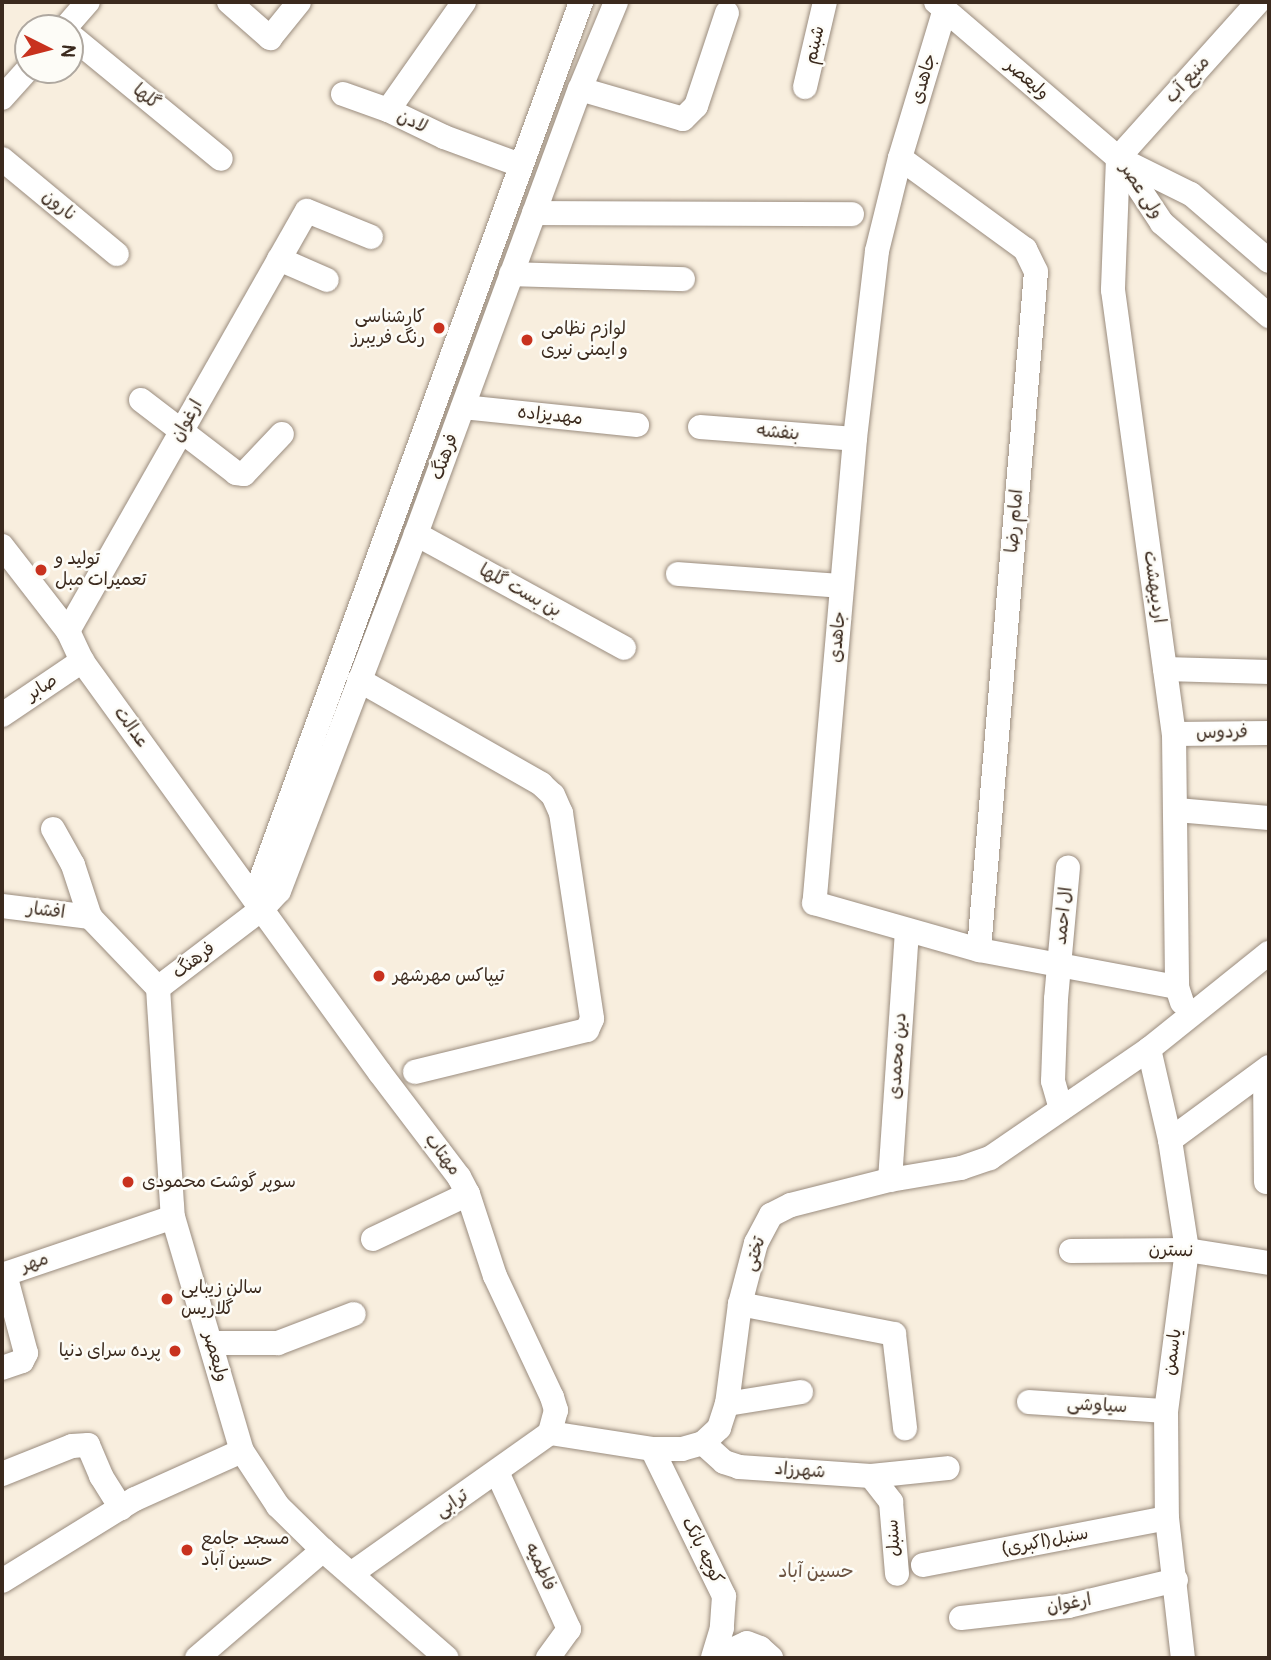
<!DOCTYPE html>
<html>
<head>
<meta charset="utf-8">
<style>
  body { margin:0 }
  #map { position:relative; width:1271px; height:1660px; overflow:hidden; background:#f8eede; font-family:Pangolin,"Playpen Sans Arabic",sans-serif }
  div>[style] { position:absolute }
  .roads { filter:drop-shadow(0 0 2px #9a8c7e) drop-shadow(0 0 2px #9a8c7e) }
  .minor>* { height:24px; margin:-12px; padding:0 12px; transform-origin:12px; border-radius:12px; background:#fff }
  .dots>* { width:19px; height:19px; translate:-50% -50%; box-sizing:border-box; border:4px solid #fdfcf7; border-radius:50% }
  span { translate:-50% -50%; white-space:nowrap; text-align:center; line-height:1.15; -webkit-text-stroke:5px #fdfcf7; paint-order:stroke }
  .street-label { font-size:18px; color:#3b2a1e }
  .poi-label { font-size:18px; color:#3b2a1e }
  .right { translate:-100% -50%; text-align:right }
  .left { translate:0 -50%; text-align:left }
  .neighbourhood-label { font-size:19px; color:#6c5442 }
  .frame { position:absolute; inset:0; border:4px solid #3b2a1e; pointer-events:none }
  .north { position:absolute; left:14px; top:14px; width:70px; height:70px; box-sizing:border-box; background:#fdfcf7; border:2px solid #afa8a0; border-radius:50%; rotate:96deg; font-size:19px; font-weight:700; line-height:28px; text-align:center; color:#3b2a1e }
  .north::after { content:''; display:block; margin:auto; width:24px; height:32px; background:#c8321e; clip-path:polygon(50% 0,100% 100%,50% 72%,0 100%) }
</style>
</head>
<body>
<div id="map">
  <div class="roads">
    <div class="minor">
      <div style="left:229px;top:2px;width:55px;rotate:41.3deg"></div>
      <div style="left:270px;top:38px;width:46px;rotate:-51.1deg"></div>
      <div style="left:464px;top:2px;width:132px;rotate:125.1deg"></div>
      <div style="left:388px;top:110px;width:62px;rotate:25.7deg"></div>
      <div style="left:444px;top:137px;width:81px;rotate:20.2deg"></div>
      <div style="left:936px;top:2px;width:240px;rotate:40.6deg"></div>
      <div style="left:1118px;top:158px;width:81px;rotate:26.3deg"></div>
      <div style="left:1191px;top:194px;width:103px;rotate:40.7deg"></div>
      <div style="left:945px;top:9px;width:156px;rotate:106.8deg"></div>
      <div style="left:900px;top:158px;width:96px;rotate:103.9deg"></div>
      <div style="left:877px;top:251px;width:189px;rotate:96.7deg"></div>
      <div style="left:855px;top:439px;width:466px;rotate:95deg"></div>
      <div style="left:814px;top:903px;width:172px;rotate:15.9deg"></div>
      <div style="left:979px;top:950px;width:201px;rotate:10.6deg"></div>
      <div style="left:65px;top:28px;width:35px;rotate:-49deg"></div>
      <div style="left:70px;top:35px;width:195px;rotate:39.4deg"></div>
      <div style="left:805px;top:87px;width:87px;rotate:-76.8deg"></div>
      <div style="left:580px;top:89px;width:107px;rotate:16.2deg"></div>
      <div style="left:683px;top:119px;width:18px;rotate:-45deg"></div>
      <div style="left:696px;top:106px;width:98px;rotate:-71.6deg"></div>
      <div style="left:343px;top:94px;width:48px;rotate:19.6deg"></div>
      <div style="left:2px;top:98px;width:39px;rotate:-48deg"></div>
      <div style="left:900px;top:158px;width:155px;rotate:36.1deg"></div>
      <div style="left:1025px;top:249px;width:25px;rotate:64deg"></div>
      <div style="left:1036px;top:272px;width:680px;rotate:94.81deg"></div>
      <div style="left:1118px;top:158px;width:132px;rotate:92.2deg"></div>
      <div style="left:1113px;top:290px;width:448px;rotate:82.2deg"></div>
      <div style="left:1174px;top:734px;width:253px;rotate:89.3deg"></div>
      <div style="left:1177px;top:987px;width:16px;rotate:72deg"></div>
      <div style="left:1118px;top:158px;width:210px;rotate:-48.1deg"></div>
      <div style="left:1119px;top:158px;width:78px;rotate:56.5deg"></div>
      <div style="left:1162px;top:223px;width:142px;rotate:41deg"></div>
      <div style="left:2px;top:159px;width:149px;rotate:39.6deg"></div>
      <div style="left:534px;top:213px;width:318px;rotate:0.2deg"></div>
      <div style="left:279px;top:259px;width:52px;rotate:23.6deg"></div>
      <div style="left:511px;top:274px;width:172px;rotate:1.7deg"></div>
      <div style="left:141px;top:400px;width:120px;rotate:37.5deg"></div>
      <div style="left:236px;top:473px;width:8px;rotate:7deg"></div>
      <div style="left:244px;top:474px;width:55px;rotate:-46.5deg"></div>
      <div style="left:463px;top:407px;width:175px;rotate:5.9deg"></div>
      <div style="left:700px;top:427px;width:155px;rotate:4.4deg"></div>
      <div style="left:416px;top:534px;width:237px;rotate:28.7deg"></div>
      <div style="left:2px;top:546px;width:108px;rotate:52.2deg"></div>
      <div style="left:68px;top:631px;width:33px;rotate:65deg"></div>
      <div style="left:82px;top:661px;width:508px;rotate:54.12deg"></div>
      <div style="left:380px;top:1073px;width:131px;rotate:52.8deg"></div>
      <div style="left:459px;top:1177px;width:19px;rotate:62deg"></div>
      <div style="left:468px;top:1194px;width:86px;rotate:71.8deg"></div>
      <div style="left:495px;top:1276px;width:134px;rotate:64.8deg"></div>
      <div style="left:552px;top:1397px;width:14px;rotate:73deg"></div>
      <div style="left:556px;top:1410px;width:24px;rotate:105deg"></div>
      <div style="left:550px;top:1433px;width:242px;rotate:144.7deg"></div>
      <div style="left:678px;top:574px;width:164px;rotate:4.2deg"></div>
      <div style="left:68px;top:631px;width:483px;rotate:-60.4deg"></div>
      <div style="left:307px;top:211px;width:69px;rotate:22.1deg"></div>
      <div style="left:1165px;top:669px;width:104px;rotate:1.7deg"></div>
      <div style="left:359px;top:680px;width:210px;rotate:29.7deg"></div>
      <div style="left:541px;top:784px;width:16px;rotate:43deg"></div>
      <div style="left:553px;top:795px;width:20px;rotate:66deg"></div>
      <div style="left:561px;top:813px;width:208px;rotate:81.4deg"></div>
      <div style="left:592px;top:1019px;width:12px;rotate:114deg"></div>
      <div style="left:587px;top:1030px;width:177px;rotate:166.3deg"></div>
      <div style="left:2px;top:715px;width:97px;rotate:-34deg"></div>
      <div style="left:1174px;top:734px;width:95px;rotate:-0.6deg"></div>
      <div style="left:1177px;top:810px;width:92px;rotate:5deg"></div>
      <div style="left:53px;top:829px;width:41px;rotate:60.9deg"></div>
      <div style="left:73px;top:865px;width:55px;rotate:71.9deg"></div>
      <div style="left:90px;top:917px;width:98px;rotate:46.2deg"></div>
      <div style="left:158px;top:988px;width:229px;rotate:86.3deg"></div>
      <div style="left:173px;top:1217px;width:244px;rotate:73.6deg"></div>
      <div style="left:242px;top:1451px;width:66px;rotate:56.8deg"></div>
      <div style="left:278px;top:1506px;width:63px;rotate:44.4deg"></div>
      <div style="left:323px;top:1550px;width:164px;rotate:41.1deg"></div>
      <div style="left:2px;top:906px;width:89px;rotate:7.1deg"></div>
      <div style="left:263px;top:907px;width:28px;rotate:-94deg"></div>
      <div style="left:261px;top:879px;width:934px;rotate:-69.95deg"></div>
      <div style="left:158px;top:988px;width:132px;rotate:-37.3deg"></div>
      <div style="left:263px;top:908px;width:23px;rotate:-47deg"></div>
      <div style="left:279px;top:891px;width:382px;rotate:-69deg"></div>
      <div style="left:416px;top:534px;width:474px;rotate:-69.8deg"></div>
      <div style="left:580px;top:89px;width:94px;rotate:-67.5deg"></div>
      <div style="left:1149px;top:1049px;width:93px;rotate:77deg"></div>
      <div style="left:1170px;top:1140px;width:111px;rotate:81.2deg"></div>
      <div style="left:1187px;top:1250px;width:162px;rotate:97.4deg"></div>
      <div style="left:1166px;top:1411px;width:107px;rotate:89.5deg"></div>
      <div style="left:1167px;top:1518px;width:141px;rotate:83.5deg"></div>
      <div style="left:1265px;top:1071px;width:111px;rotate:89.5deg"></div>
      <div style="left:1061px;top:1109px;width:29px;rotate:-106deg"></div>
      <div style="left:1053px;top:1081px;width:82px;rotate:-87.9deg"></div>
      <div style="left:1056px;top:999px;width:132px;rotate:-84.8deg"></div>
      <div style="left:1170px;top:1140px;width:123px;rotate:-36.4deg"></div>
      <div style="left:890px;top:1180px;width:250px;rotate:-86.1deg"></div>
      <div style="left:373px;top:1239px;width:105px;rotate:-25.3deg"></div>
      <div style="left:1071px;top:1251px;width:116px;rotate:-0.5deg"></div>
      <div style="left:1187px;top:1250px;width:83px;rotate:9deg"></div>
      <div style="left:740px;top:1304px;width:157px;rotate:11deg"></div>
      <div style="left:894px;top:1334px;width:95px;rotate:83.3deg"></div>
      <div style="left:211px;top:1343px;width:67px"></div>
      <div style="left:278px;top:1343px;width:81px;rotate:-20.9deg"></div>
      <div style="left:2px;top:1368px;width:21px;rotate:-19deg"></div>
      <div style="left:22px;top:1361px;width:9px;rotate:-63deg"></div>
      <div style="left:26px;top:1353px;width:82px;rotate:-104.9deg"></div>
      <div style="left:5px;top:1274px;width:177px;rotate:-18.7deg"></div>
      <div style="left:1029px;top:1402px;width:137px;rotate:3.8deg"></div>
      <div style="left:727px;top:1404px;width:75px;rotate:-9.2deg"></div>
      <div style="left:550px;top:1433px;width:103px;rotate:8.9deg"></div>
      <div style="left:652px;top:1449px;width:30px"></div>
      <div style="left:682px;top:1449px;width:22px;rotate:-16deg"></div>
      <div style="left:703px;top:1443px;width:22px;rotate:-43deg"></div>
      <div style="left:719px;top:1428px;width:25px;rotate:-72deg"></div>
      <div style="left:727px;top:1404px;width:101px;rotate:-82.6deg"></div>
      <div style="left:740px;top:1304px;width:63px;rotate:-75.3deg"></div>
      <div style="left:756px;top:1243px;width:32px;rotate:-62deg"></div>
      <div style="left:771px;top:1215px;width:22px;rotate:-27deg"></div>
      <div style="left:791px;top:1205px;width:102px;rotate:-14.2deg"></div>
      <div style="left:890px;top:1180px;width:72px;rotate:-9.6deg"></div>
      <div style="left:961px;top:1168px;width:31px;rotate:-19deg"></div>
      <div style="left:990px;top:1158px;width:193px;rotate:-34.4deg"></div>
      <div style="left:1149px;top:1049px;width:154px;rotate:-38.7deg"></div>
      <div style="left:703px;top:1443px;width:28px;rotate:42deg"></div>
      <div style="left:724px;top:1462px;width:16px;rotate:18deg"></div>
      <div style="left:739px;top:1467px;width:132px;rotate:3.9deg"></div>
      <div style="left:871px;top:1476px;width:33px;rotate:52deg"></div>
      <div style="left:891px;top:1502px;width:72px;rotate:85.2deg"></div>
      <div style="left:652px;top:1449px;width:164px;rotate:63.9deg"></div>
      <div style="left:724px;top:1596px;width:32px;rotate:94deg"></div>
      <div style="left:722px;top:1628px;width:31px;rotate:107deg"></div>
      <div style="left:497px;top:1472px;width:173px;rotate:65.4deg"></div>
      <div style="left:569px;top:1629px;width:36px;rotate:126deg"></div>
      <div style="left:2px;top:1474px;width:75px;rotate:-21.8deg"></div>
      <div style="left:72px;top:1446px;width:16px;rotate:-4deg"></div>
      <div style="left:88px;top:1445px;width:34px;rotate:67deg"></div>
      <div style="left:101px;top:1476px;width:38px;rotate:58deg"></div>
      <div style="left:871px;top:1476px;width:77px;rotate:-5.9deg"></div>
      <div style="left:923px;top:1565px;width:248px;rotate:-10.9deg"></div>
      <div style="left:2px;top:1581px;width:156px;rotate:-31.7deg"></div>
      <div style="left:135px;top:1499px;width:117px;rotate:-24.2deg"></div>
      <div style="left:961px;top:1618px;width:108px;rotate:-6.4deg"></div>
      <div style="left:1068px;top:1606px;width:111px;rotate:-13.5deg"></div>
      <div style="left:197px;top:1658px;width:166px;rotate:-40.6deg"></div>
      <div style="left:715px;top:1658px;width:35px;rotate:-25deg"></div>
      <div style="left:747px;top:1643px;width:14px;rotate:21deg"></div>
      <div style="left:760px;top:1648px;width:15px;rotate:42deg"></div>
    </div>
  </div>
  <div class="dots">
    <div style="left:439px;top:328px;background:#c8321e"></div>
    <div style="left:527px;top:340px;background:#c8321e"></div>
    <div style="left:41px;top:570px;background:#c8321e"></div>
    <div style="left:379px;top:976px;background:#c8321e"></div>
    <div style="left:128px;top:1182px;background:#c8321e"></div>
    <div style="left:167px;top:1299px;background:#c8321e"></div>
    <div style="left:175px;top:1351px;background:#c8321e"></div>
    <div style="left:187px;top:1550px;background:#c8321e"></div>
  </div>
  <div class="street-label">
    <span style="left:815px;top:45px;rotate:-77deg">شبنم</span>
    <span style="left:924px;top:79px;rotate:-73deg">جاهدی</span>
    <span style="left:1027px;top:80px;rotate:41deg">ولیعصر</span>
    <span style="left:1188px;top:80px;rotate:-48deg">منبع آب</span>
    <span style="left:146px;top:97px;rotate:39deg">گلها</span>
    <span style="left:412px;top:122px;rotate:26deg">لادن</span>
    <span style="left:1141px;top:191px;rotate:57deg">ولی عصر</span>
    <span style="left:59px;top:206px;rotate:39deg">نارون</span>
    <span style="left:550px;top:416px;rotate:6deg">مهدیزاده</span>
    <span style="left:187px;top:421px;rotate:-60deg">ارغوان</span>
    <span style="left:778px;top:433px;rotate:5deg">بنفشه</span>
    <span style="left:445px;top:457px;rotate:-70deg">فرهنگ</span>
    <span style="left:1015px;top:521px;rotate:-85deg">امام رضا</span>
    <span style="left:1154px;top:587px;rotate:82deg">اردیبهشت</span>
    <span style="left:520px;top:591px;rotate:29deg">بن بست گلها</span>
    <span style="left:838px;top:637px;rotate:-85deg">جاهدی</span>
    <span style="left:42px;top:688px;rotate:-33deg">صابر</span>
    <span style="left:131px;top:728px;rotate:54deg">عدالت</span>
    <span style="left:1222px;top:733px;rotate:-1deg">فردوس</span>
    <span style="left:46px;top:911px;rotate:7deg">افشار</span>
    <span style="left:1064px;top:916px;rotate:-84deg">ال احمد</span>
    <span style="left:194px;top:961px;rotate:-37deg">فرهنگ</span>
    <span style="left:898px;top:1056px;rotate:-86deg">دین محمدی</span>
    <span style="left:442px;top:1155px;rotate:53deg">مهتاب</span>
    <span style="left:1171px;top:1251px;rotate:2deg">نسترن</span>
    <span style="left:755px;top:1254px;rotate:-72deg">تختی</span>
    <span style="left:35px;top:1263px;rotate:-18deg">مهر</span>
    <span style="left:1173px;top:1352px;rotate:-82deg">یاسمن</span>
    <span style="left:215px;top:1357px;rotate:74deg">ولیعصر</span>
    <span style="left:1097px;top:1406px;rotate:3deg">سیاوشی</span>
    <span style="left:800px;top:1471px;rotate:4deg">شهرزاد</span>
    <span style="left:452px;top:1504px;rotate:-35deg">ترابی</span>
    <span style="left:894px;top:1538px;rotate:-94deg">سنبل</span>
    <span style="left:1045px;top:1542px;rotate:-11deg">سنبل(اکبری)</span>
    <span style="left:702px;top:1551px;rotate:64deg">کوچه بانک</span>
    <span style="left:540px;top:1567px;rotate:66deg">فاطمیه</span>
    <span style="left:1069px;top:1604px;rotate:-10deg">ارغوان</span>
  </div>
  <div class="poi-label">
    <span class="right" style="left:425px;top:328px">کارشناسی<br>رنگ فریبرز</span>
    <span class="left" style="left:541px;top:340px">لوازم نظامی<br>و ایمنی نیری</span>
    <span class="left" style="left:55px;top:570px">تولید و<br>تعمیرات مبل</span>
    <span class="left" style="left:393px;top:976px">تیپاکس مهرشهر</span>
    <span class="left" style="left:142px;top:1182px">سوپر گوشت محمودی</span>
    <span class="left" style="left:181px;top:1299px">سالن زیبایی<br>گلاریس</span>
    <span class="right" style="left:161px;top:1351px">پرده سرای دنیا</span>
    <span class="left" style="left:201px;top:1550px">مسجد جامع<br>حسین آباد</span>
  </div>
  <div class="neighbourhood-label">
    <span style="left:816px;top:1572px">حسین آباد</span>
  </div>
  <div class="frame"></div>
  <div class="north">N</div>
</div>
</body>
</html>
